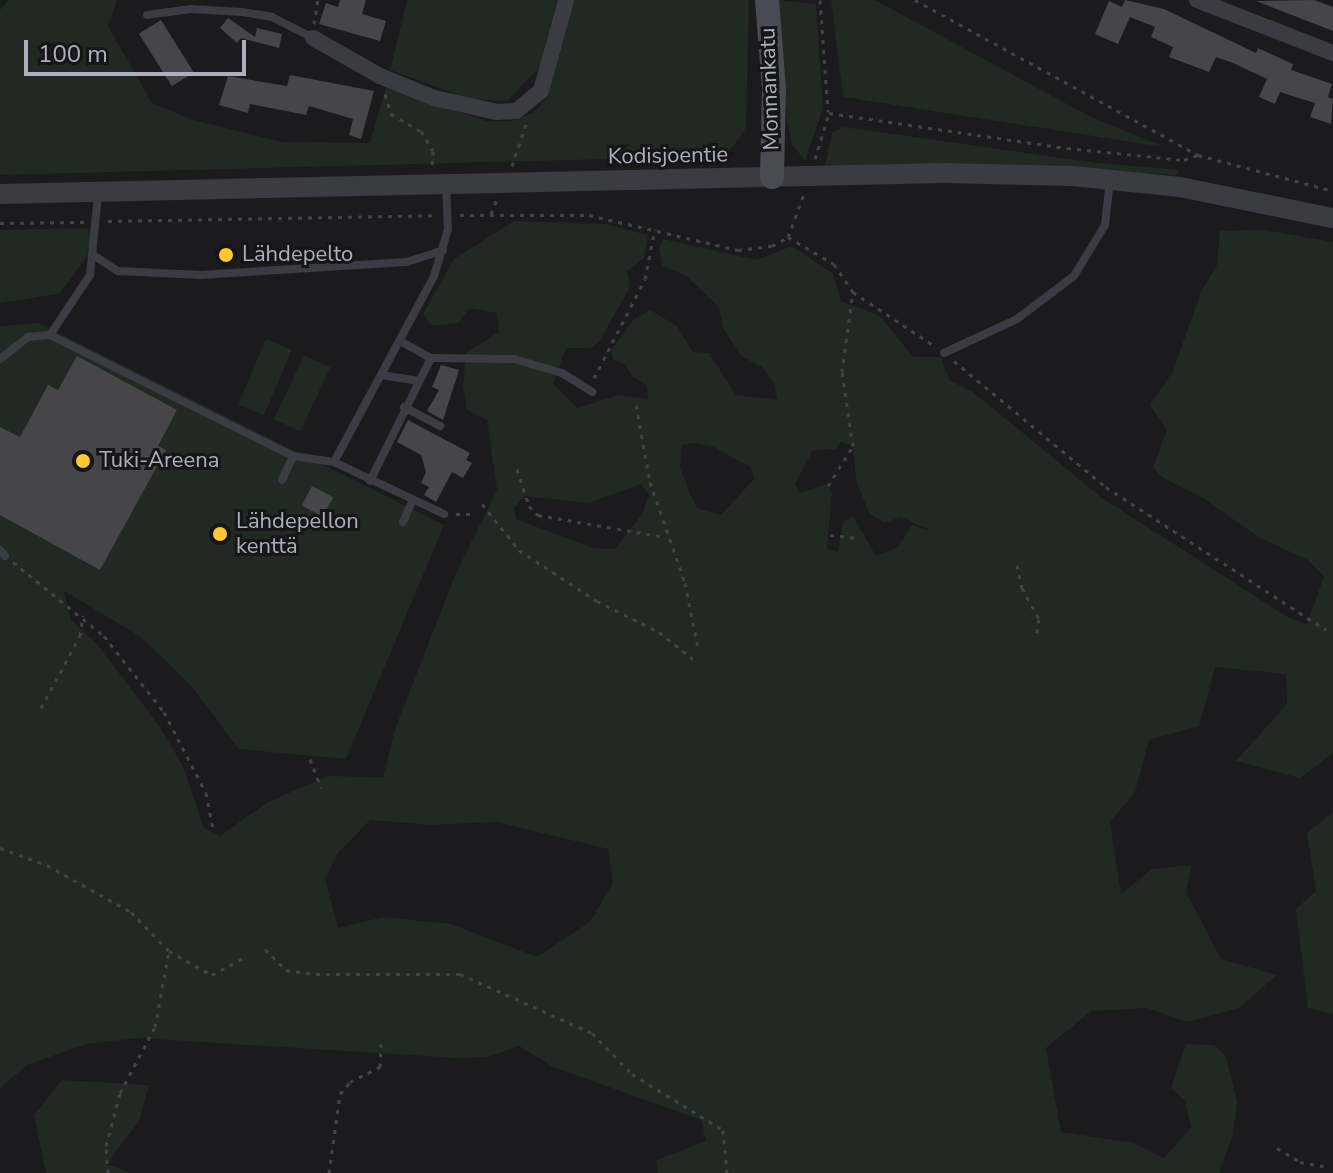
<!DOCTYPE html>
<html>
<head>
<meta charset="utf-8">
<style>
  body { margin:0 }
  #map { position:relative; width:1333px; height:1173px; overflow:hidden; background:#1b1a1d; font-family:"Nunito Sans",sans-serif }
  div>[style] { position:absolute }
  .green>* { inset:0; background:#202922; transform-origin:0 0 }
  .building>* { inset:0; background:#45454a; transform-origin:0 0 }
  .path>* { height:3px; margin-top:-1.5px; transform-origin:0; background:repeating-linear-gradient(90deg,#41434a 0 4px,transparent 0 10px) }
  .service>* { height:8px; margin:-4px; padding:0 4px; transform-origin:4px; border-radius:4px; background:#3b3c43 }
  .minor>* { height:16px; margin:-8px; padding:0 8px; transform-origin:8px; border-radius:8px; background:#3b3c43 }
  .tertiary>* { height:20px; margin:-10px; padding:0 10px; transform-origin:10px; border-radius:10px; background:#3b3c43 }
  .secondary>* { height:24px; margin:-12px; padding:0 12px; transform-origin:12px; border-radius:12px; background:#494b53 }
  .dots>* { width:22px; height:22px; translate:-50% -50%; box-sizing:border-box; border:4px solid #161518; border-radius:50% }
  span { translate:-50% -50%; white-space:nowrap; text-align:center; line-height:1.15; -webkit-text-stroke:6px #161518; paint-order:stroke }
  .street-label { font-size:22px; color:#acb0bd }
  .poi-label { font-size:22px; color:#acb0bd }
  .left { translate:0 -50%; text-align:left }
  .scale { position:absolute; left:24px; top:40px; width:222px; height:36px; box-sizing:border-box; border:4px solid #acb0bd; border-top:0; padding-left:10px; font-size:24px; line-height:28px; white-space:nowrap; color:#acb0bd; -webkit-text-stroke:6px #161518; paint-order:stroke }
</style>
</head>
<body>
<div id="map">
  <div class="green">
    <div style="clip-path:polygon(9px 0,117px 0,108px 26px,152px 103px,193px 120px,282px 142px,370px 143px,386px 86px,486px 121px,512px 121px,533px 113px,548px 97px,572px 0,749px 0,746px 128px,729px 152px,684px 157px,0 175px,0 10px)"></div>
    <div style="clip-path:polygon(407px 0,557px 0,539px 68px,507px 101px,469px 99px,390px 70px)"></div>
    <div style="clip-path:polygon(778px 0,816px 4px,823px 108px,805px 161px,792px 144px,787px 120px)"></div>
    <div style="clip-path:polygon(831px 0,875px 0,1089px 116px,1164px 147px,843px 97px)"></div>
    <div style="clip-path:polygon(844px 127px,1089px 162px,1179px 170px,1176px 175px,959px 163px,825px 166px,832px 133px)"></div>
    <div style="clip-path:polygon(evenodd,514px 221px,605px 224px,648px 235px,644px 258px,627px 271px,630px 287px,599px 342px,590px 348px,566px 348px,553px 384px,577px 408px,619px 395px,648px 399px,647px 386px,632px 376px,626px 365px,613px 359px,611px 350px,633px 320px,650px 310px,677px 326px,693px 352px,709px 353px,736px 395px,777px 400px,775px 385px,762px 367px,741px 356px,723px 328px,719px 307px,686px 276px,662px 265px,659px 248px,663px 239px,757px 260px,792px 246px,833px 274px,841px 301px,880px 316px,913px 357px,941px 357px,949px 380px,973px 392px,1102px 498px,1289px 618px,1307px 624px,1324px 576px,1308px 560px,1260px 538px,1203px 498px,1162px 477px,1153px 467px,1167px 430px,1150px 405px,1173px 371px,1201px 292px,1217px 265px,1220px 231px,1265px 230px,1333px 242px,1333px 753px,1300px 778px,1236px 761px,1287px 704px,1286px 674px,1215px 667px,1199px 726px,1149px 740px,1135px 792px,1110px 822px,1121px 894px,1152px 869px,1192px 865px,1186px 892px,1221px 959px,1277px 975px,1239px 1008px,1187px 1022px,1147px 1008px,1091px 1011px,1046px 1048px,1061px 1132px,1134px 1143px,1164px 1158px,1191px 1128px,1185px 1101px,1171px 1088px,1186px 1044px,1214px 1045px,1226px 1056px,1237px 1102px,1233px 1135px,1219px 1173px,658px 1173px,656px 1160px,706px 1141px,701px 1120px,553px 1067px,519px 1046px,488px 1057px,458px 1058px,138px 1038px,87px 1044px,27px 1065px,0 1088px,0 326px,38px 323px,444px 525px,346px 759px,239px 749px,193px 688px,141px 637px,64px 591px,71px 620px,97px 644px,160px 727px,183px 766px,204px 828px,220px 836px,268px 802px,328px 776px,383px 777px,395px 729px,456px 573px,497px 490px,487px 420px,467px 410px,463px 386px,466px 353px,499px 332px,497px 313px,470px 308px,458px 323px,432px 326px,423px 314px,454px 259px,514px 221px,841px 442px,853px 446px,856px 480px,869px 513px,884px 523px,901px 517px,934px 532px,912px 525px,898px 547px,876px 556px,853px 516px,843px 522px,838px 552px,827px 549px,832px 493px,826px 484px,800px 493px,795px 484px,813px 450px,836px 449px,841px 442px,514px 221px,694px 443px,714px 447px,750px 467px,755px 478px,721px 515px,697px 508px,690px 494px,680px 467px,682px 445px,694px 443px,514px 221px,641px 484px,649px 495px,642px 514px,615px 549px,593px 548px,516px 519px,514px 508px,525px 496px,589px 503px,641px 484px,514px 221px,370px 820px,430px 825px,497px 822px,608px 849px,613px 883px,590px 922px,537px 957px,451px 924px,383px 917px,338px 928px,325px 879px,338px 853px,370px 820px)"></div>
    <div style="clip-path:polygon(86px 228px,91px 233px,87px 257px,59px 294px,0 303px,0 230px)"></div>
    <div style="left:266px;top:339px;width:28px;height:71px;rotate:23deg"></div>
    <div style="left:304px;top:355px;width:29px;height:71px;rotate:25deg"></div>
    <div style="clip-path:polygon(1333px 812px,1333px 1014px,1308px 1008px,1296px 909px,1316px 891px,1307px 833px)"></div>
    <div style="clip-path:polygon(62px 1080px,149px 1085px,139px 1121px,106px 1164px,131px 1173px,46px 1173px,34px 1115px)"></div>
  </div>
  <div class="building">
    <div style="clip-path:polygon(340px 0,366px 0,362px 14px,386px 21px,380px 41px,319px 24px,326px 3px,338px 7px)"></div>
    <div style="clip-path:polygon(1125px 0,1164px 9px,1256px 53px,1258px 48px,1293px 64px,1291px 70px,1332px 84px,1328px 97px,1333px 99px,1331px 124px,1310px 117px,1315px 103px,1280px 92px,1275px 104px,1259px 97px,1267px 79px,1233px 63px,1216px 57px,1209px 72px,1169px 57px,1173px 47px,1151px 37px,1155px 27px,1130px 17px,1118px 44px,1095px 34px,1109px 1px,1122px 7px)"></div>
    <div style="clip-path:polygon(1314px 0,1333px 7px,1333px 31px,1256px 1px)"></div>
    <div style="clip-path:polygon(228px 18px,255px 37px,257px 28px,282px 34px,279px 48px,241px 38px,237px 43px,220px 28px)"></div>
    <div style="left:161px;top:20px;width:62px;height:26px;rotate:58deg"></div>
    <div style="clip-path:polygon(290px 75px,374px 91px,361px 139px,349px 135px,353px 119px,309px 106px,306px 115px,250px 104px,248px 113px,219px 105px,228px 76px,287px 86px)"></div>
    <div style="clip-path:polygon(77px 356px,177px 410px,158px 446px,166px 450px,100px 570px,0 515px,0 427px,20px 437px,48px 385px,58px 390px)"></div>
    <div style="clip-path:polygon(441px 365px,459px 370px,443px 420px,427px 411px,439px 390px,432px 387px)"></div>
    <div style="clip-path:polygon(408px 420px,470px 453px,466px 460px,472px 463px,463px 478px,452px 472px,436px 502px,424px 495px,429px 487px,421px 483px,426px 472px,421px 455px,397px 442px)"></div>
    <div style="left:312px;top:486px;width:24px;height:22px;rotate:28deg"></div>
  </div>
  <div class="path">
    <div style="left:820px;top:0;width:112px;rotate:85.9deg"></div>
    <div style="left:915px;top:0;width:323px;rotate:28.7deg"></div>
    <div style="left:314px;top:24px;width:24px;rotate:-81deg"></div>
    <div style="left:385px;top:94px;width:21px;rotate:73deg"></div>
    <div style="left:391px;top:114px;width:34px;rotate:30deg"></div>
    <div style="left:421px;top:131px;width:23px;rotate:59deg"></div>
    <div style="left:433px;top:151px;width:18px;rotate:93deg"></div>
    <div style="left:815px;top:159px;width:48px;rotate:-73.1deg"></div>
    <div style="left:829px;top:113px;width:241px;rotate:8.4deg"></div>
    <div style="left:1067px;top:148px;width:118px;rotate:5.9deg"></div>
    <div style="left:1184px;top:160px;width:15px;rotate:-20deg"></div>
    <div style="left:1198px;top:155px;width:140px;rotate:14.9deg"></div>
    <div style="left:512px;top:166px;width:47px;rotate:-71.6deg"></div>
    <div style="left:491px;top:214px;width:16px;rotate:-68deg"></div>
    <div style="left:460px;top:215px;width:129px"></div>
    <div style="left:589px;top:215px;width:153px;rotate:13.2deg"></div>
    <div style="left:738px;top:250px;width:34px;rotate:-7deg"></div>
    <div style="left:772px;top:246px;width:18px;rotate:-29deg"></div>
    <div style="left:788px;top:237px;width:46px;rotate:-69.6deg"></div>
    <div style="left:108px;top:221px;width:328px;rotate:-1deg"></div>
    <div style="left:0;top:223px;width:84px;rotate:-0.7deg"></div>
    <div style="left:788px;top:237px;width:53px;rotate:30.4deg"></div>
    <div style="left:834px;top:264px;width:34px;rotate:56deg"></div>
    <div style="left:954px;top:361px;width:197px;rotate:39.7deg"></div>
    <div style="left:1106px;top:487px;width:262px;rotate:33deg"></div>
    <div style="left:594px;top:378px;width:111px;rotate:-62.7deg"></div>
    <div style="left:645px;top:279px;width:51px;rotate:-78.7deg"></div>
    <div style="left:636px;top:405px;width:78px;rotate:79.7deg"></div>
    <div style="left:650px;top:482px;width:107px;rotate:70.9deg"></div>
    <div style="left:685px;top:583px;width:66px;rotate:78.7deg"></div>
    <div style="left:517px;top:469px;width:39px;rotate:72deg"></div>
    <div style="left:529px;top:506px;width:13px;rotate:45deg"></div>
    <div style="left:538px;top:515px;width:130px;rotate:9.8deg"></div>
    <div style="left:828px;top:486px;width:47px;rotate:-58deg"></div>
    <div style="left:853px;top:446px;width:75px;rotate:-98.5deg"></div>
    <div style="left:842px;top:372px;width:81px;rotate:-82.2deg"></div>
    <div style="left:853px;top:292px;width:100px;rotate:33.5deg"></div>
    <div style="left:482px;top:504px;width:59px;rotate:51.2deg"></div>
    <div style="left:519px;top:550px;width:93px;rotate:33.2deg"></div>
    <div style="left:597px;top:601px;width:69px;rotate:26.6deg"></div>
    <div style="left:659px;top:632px;width:43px;rotate:38.5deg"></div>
    <div style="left:456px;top:514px;width:16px"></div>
    <div style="left:830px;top:535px;width:28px;rotate:6deg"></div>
    <div style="left:13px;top:562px;width:117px;rotate:39.1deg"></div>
    <div style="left:104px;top:636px;width:97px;rotate:51.7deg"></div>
    <div style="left:164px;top:712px;width:91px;rotate:62.6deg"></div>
    <div style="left:206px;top:793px;width:38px;rotate:79deg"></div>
    <div style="left:1017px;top:565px;width:24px;rotate:78deg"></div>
    <div style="left:1022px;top:588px;width:35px;rotate:61deg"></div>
    <div style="left:1039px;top:619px;width:19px;rotate:99deg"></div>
    <div style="left:41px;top:708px;width:82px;rotate:-61.6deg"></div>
    <div style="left:80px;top:636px;width:21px;rotate:-82deg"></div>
    <div style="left:310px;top:759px;width:31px;rotate:69deg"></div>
    <div style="left:0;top:848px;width:50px;rotate:19.9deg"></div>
    <div style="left:47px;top:865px;width:96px;rotate:29.2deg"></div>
    <div style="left:131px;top:912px;width:54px;rotate:45.7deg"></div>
    <div style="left:169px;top:951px;width:49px;rotate:29.2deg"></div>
    <div style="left:212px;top:975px;width:38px;rotate:-29deg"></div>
    <div style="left:265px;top:949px;width:30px;rotate:45deg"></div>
    <div style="left:286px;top:970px;width:30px;rotate:8deg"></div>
    <div style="left:316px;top:974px;width:144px"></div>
    <div style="left:460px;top:974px;width:145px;rotate:24.1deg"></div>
    <div style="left:592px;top:1033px;width:57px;rotate:45.7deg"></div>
    <div style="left:632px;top:1074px;width:107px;rotate:31.6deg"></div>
    <div style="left:723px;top:1130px;width:43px;rotate:84.7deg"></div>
    <div style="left:1277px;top:1148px;width:27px;rotate:31deg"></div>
    <div style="left:1300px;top:1162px;width:29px;rotate:10deg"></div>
    <div style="left:108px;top:1173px;width:27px;rotate:-94deg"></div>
    <div style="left:106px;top:1146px;width:55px;rotate:-75.2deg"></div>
    <div style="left:120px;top:1093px;width:75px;rotate:-62.1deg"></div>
    <div style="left:155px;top:1027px;width:77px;rotate:-79.6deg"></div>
    <div style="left:329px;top:1173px;width:80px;rotate:-82.1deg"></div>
    <div style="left:340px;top:1094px;width:16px;rotate:-50deg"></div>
    <div style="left:350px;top:1082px;width:34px;rotate:-27deg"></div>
    <div style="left:380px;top:1067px;width:23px;rotate:-88deg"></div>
  </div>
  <div class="service">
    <div style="left:147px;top:15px;width:44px;rotate:-7.8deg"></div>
    <div style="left:191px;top:9px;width:51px;rotate:3.4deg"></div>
    <div style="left:242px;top:12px;width:30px;rotate:9deg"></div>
    <div style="left:272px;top:17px;width:46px;rotate:27.1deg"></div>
    <div style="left:98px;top:195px;width:80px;rotate:95.7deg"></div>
    <div style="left:90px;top:275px;width:72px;rotate:123.7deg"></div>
    <div style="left:50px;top:335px;width:271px;rotate:26.5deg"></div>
    <div style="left:293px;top:456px;width:41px;rotate:8.3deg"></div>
    <div style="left:334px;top:462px;width:122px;rotate:25.3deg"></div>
    <div style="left:93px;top:255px;width:30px;rotate:33deg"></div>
    <div style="left:118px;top:271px;width:82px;rotate:2.8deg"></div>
    <div style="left:200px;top:275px;width:207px;rotate:-3.6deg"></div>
    <div style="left:407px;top:262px;width:38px;rotate:-18deg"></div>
    <div style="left:400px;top:341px;width:35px;rotate:29deg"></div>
    <div style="left:431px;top:358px;width:83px;rotate:0.7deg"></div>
    <div style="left:514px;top:359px;width:50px;rotate:16.3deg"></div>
    <div style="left:562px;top:373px;width:36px;rotate:32deg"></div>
    <div style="left:944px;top:353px;width:81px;rotate:-25deg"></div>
    <div style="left:1017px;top:319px;width:71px;rotate:-37deg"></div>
    <div style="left:1074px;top:276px;width:60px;rotate:-58.7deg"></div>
    <div style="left:1105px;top:225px;width:45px;rotate:-83.7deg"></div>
    <div style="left:0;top:359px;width:36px;rotate:-38deg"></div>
    <div style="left:28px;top:337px;width:22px;rotate:-5deg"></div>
    <div style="left:381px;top:375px;width:37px;rotate:9deg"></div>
    <div style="left:404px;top:407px;width:41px;rotate:27.8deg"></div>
    <div style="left:334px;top:462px;width:211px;rotate:-61.7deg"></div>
    <div style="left:434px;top:276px;width:49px;rotate:-73.4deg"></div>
    <div style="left:448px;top:229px;width:43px;rotate:-92.7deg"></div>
    <div style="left:282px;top:480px;width:26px;rotate:-65deg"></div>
    <div style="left:370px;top:481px;width:137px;rotate:-63.6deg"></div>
    <div style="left:403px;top:522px;width:22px;rotate:-66deg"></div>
    <div style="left:0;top:550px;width:8px;rotate:50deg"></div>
  </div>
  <div class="minor">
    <div style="left:1197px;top:0;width:146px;rotate:21.3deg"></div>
    <div style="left:313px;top:38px;width:77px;rotate:29.6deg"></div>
    <div style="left:380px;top:76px;width:58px;rotate:22.2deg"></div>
    <div style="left:434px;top:98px;width:65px;rotate:12.5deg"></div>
    <div style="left:497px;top:112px;width:19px;rotate:-3deg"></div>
    <div style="left:516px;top:111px;width:32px;rotate:-39deg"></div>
    <div style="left:541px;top:91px;width:94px;rotate:-74.6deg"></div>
  </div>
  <div class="tertiary">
    <div style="left:0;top:194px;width:945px;rotate:-1.27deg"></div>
    <div style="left:945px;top:173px;width:127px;rotate:1.4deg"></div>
    <div style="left:1072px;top:176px;width:109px;rotate:5.8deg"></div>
    <div style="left:1180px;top:187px;width:156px;rotate:11.5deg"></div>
  </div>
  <div class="secondary">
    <div style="left:767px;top:0;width:89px;rotate:85.5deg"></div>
    <div style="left:774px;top:89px;width:88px;rotate:91.3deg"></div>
  </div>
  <div class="dots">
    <div style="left:226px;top:255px;background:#ffc731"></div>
    <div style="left:83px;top:461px;background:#ffc731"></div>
    <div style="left:220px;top:534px;background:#ffc731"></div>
  </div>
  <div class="street-label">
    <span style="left:770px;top:89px;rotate:-92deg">Monnankatu</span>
    <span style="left:668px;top:156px;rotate:-1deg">Kodisjoentie</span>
  </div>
  <div class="poi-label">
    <span class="left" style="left:242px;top:255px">Lähdepelto</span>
    <span class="left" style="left:99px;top:461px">Tuki-Areena</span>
    <span class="left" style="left:236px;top:534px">Lähdepellon<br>kenttä</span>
  </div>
  <div class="scale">100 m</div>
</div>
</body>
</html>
